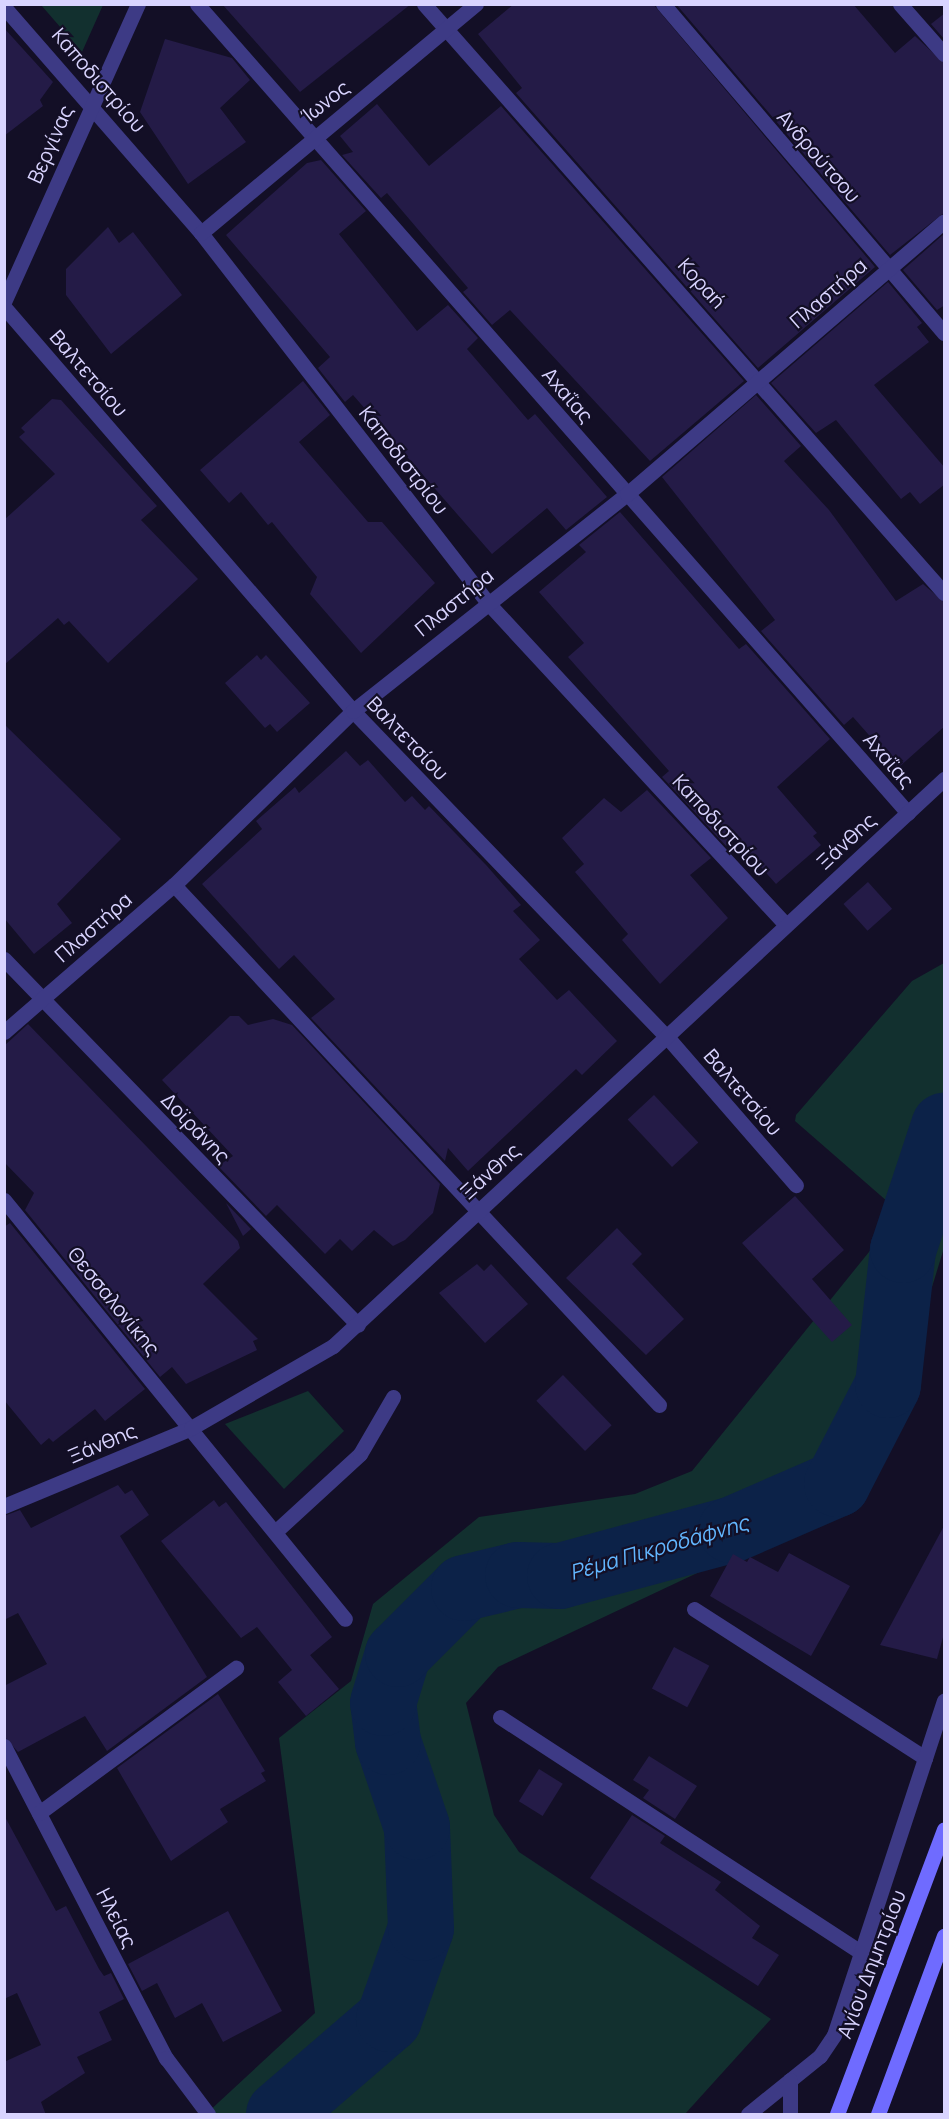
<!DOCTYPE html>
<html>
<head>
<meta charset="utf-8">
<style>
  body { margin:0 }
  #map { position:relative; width:949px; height:2119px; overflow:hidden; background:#130f26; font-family:Manrope,sans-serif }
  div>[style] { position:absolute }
  .green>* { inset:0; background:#12302f }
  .river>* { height:66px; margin:-33px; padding:0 33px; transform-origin:33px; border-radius:33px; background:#0c2248 }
  .building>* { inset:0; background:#241b47; transform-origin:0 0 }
  .lane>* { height:15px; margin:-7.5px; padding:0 7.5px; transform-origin:7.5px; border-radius:7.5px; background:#3d3a85 }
  .street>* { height:15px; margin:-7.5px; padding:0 7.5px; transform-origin:7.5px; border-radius:7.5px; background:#3d3a85 }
  .secondary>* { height:15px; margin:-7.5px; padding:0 7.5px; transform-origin:7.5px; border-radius:7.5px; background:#6f6bff }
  span { translate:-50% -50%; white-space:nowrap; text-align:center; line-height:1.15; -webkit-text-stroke:4.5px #130f26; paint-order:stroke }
  .street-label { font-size:20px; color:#d9d4ff }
  .water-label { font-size:21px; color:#62b6ff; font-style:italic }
  .frame { position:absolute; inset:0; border:6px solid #d9d4ff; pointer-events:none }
</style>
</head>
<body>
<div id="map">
  <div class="green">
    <div style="clip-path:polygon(41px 5px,103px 5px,82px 52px)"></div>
    <div style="clip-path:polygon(944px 963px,944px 1248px,869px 1492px,498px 1667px,466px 1703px,494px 1815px,519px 1852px,771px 2019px,685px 2114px,206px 2114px,315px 2013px,279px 1738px,351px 1681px,373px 1604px,479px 1517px,635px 1494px,692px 1471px,890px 1226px,896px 1209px,795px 1121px,796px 1115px,912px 981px)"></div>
    <div style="clip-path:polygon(308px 1391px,344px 1431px,284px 1489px,225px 1424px)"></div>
  </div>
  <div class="river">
    <div style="left:279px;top:2114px;width:145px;rotate:-40.8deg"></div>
    <div style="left:389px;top:2019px;width:96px;rotate:-70.6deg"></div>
    <div style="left:421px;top:1928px;width:101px;rotate:-92.3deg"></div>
    <div style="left:417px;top:1827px;width:90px;rotate:-108.8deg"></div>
    <div style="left:388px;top:1742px;width:39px;rotate:-97deg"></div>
    <div style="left:383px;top:1703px;width:51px;rotate:-73deg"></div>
    <div style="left:398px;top:1654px;width:93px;rotate:-45deg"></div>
    <div style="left:464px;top:1588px;width:56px;rotate:-13.5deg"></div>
    <div style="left:518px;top:1575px;width:42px;rotate:1.4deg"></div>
    <div style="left:560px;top:1576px;width:177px;rotate:-15.1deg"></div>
    <div style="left:731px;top:1530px;width:116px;rotate:-23.5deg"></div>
    <div style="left:837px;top:1484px;width:111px;rotate:-62.7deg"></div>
    <div style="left:888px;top:1385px;width:136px;rotate:-83.7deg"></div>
    <div style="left:903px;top:1250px;width:131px;rotate:-71.7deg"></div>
  </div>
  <div class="building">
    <div style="clip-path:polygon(222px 4px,411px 4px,300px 92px)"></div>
    <div style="clip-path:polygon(514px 4px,653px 4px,875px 267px,758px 368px,516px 93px,522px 88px,478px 34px)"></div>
    <div style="clip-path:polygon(676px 4px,853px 4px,895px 53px,915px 36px,945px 64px,945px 212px,890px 255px)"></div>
    <div style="clip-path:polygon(945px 13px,945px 40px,931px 24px)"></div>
    <div style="clip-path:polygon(4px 28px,53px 82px,40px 100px,43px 106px,4px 136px)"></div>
    <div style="clip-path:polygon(165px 39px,232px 58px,250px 80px,220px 108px,246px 142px,188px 184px,140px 112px)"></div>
    <div style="clip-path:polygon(377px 104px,429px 166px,501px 106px,744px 381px,650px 461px,510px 310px,492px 325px,463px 292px,468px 288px,387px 193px,381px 198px,342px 155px,353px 152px,340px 136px)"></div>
    <div style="clip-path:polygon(321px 160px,366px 211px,339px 234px,417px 331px,448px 305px,478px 338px,467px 349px,528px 420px,535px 414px,607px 497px,566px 530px,547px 508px,492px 554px,353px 395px,345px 402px,318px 368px,330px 357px,226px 235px,307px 163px)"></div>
    <div style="clip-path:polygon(108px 227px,119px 243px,133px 232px,182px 295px,111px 354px,66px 295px,66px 269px)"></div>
    <div style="clip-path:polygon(945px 233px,945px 305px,937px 310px,903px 270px)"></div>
    <div style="clip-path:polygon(888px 282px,922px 323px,917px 327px,929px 342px,874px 385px,945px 468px,945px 484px,920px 504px,910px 492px,901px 499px,836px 420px,816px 433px,771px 383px)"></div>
    <div style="clip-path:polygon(303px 381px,330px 415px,299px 442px,368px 522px,382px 522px,435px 583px,361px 653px,310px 594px,317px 577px,272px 522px,268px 525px,241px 492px,229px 503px,200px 470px)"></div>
    <div style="clip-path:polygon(756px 395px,801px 446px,784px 461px,829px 510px,896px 601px,923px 584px,945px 603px,945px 726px,898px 768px,853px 717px,844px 725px,761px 631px,775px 620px,662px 477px)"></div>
    <div style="clip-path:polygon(52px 399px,61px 400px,157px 506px,141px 520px,198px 579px,108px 663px,69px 621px,64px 625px,58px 618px,4px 665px,4px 520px,55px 474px,19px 437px,25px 432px,21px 428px)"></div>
    <div style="clip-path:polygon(620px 512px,739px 649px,746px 644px,830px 739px,777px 787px,817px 833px,813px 836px,821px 845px,776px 884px,735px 838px,726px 846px,662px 777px,669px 771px,568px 657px,584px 643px,539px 592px,586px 552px,579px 545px)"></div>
    <div style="clip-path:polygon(257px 655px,261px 660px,266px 655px,310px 703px,277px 732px,270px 724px,265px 728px,225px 683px)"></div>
    <div style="clip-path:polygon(4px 724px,121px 839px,57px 904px,72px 923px,34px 954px,4px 918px)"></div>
    <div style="clip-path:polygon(346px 751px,360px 766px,368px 760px,405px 802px,412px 796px,425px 810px,429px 806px,487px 866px,521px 905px,513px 911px,540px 940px,519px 959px,557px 1000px,569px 990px,617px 1041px,582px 1075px,576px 1069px,468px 1171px,448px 1148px,445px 1161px,311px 1018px,335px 999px,294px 955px,279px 969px,202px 884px,262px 829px,256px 821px,295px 787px,299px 793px)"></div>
    <div style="clip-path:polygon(647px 790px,711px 858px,690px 875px,728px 918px,660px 984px,622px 940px,628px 934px,575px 872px,584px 864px,562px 838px,604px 798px,621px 812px)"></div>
    <div style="left:868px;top:882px;width:36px;height:33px;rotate:48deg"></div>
    <div style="clip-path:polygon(230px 1016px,239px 1016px,248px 1025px,273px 1019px,292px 1025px,440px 1184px,433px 1213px,405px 1240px,393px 1246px,374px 1230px,352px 1251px,340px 1239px,325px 1254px,277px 1205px,266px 1216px,218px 1166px,233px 1156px,162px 1080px)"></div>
    <div style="clip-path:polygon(28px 1024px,238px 1241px,240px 1248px,203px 1284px,258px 1339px,253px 1341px,257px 1350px,186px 1384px,172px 1367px,160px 1377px,25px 1210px,34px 1193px,4px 1162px,4px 1046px)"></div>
    <div style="left:654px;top:1095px;width:65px;height:36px;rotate:47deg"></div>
    <div style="clip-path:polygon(795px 1196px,844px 1250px,812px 1279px,852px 1325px,832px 1342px,742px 1243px)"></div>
    <div style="clip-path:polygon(226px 1203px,251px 1229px,243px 1236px)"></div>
    <div style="clip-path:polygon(10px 1223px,145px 1389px,105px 1421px,95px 1409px,53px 1442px,49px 1438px,41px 1445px,4px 1400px,4px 1227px)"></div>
    <div style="clip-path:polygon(617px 1228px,642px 1254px,632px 1264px,684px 1319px,646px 1355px,566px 1278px)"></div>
    <div style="clip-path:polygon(477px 1264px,484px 1271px,491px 1264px,528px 1304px,485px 1343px,439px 1293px)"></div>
    <div style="left:563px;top:1375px;width:70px;height:37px;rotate:46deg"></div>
    <div style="clip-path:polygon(118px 1485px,125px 1494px,132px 1490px,149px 1515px,120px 1536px,207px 1677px,107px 1751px,85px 1716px,18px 1752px,4px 1736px,4px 1686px,47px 1664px,18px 1613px,4px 1620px,4px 1516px,20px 1510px,31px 1528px)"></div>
    <div style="clip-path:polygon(214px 1500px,219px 1507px,226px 1502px,332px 1637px,297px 1666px,310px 1655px,339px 1689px,306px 1716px,278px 1682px,292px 1670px,257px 1627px,241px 1638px,161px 1541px)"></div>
    <div style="clip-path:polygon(945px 1524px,945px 1630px,937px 1659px,880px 1645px)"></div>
    <div style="clip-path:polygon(789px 1553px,850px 1586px,811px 1656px,710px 1596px,733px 1554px,747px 1562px,750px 1557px,778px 1572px)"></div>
    <div style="left:674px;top:1647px;width:40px;height:47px;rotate:28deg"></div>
    <div style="clip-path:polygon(218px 1694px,265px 1771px,261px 1773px,266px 1781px,220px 1809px,228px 1822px,171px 1861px,117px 1768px)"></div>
    <div style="clip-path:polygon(649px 1756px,697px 1786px,675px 1819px,643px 1798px,649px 1790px,633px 1780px)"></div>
    <div style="left:539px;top:1769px;width:28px;height:38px;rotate:32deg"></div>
    <div style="clip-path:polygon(4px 1815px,56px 1911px,66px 1906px,99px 1969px,104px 1976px,111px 1973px,124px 1999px,99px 2012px,112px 2040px,77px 2057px,85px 2073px,41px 2102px,46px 2115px,4px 2115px,4px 2062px,41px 2045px,17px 1993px,4px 1999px)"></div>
    <div style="clip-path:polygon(632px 1815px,665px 1836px,660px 1843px,721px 1882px,715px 1890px,760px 1926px,752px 1938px,779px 1955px,758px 1986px,590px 1878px)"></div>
    <div style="clip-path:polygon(228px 1911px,282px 2011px,223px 2042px,202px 2003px,175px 2018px,157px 1983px,142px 1991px,128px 1964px)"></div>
  </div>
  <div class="lane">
    <div style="left:275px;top:1532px;width:115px;rotate:-42.5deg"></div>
    <div style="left:360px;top:1454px;width:66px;rotate:-59.9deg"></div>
  </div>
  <div class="street">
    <div style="left:197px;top:4px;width:1077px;rotate:48.69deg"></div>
    <div style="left:424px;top:4px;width:786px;rotate:48.56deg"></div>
    <div style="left:663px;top:4px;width:433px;rotate:49.5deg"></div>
    <div style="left:900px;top:4px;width:67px;rotate:48.7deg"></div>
    <div style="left:4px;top:7px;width:300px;rotate:48.9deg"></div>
    <div style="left:201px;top:233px;width:467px;rotate:52.2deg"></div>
    <div style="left:487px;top:602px;width:440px;rotate:47.2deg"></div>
    <div style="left:201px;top:233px;width:358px;rotate:-39.8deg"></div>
    <div style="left:4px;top:302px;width:327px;rotate:-65.8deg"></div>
    <div style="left:4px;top:307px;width:534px;rotate:49.18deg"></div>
    <div style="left:353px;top:711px;width:454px;rotate:46.1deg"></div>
    <div style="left:668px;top:1038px;width:195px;rotate:49deg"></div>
    <div style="left:174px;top:885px;width:711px;rotate:46.99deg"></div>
    <div style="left:4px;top:959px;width:509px;rotate:45.95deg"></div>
    <div style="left:4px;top:1032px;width:225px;rotate:-40.9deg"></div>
    <div style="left:174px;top:885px;width:250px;rotate:-44.2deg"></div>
    <div style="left:353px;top:711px;width:350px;rotate:-38.4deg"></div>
    <div style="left:627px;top:494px;width:418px;rotate:-40.7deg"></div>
    <div style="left:4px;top:1200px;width:540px;rotate:50.86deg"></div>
    <div style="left:4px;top:1506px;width:203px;rotate:-22.6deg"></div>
    <div style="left:191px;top:1428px;width:164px;rotate:-30deg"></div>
    <div style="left:333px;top:1346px;width:834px;rotate:-42.86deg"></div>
    <div style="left:694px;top:1609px;width:275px;rotate:32.8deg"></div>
    <div style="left:500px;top:1717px;width:431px;rotate:33.1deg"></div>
    <div style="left:4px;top:1746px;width:352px;rotate:62.6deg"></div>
    <div style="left:166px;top:2058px;width:70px;rotate:53.1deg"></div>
    <div style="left:39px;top:1813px;width:245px;rotate:-36.4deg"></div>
    <div style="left:748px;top:2114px;width:92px;rotate:-38.9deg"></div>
    <div style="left:820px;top:2056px;width:25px;rotate:-56deg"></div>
    <div style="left:834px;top:2035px;width:352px;rotate:-71.8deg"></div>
    <div style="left:790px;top:2114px;width:34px;rotate:-90deg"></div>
  </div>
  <div class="secondary">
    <div style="left:837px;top:2114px;width:304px;rotate:-69.4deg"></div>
    <div style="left:878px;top:2114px;width:190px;rotate:-69.7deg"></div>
  </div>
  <div class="street-label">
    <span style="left:99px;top:80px;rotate:49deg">Καποδιστρίου</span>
    <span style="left:325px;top:101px;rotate:-38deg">Ίωνος</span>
    <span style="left:50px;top:144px;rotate:-66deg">Βεργίνας</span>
    <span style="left:819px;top:156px;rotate:49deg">Ανδρούτσου</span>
    <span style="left:702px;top:283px;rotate:48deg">Κοραή</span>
    <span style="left:828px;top:293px;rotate:-41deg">Πλαστήρα</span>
    <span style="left:89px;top:373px;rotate:49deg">Βαλτετσίου</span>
    <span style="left:568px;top:395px;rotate:49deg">Αχαΐας</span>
    <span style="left:404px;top:460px;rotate:52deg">Καποδιστρίου</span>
    <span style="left:454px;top:602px;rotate:-39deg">Πλαστήρα</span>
    <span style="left:408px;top:738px;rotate:46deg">Βαλτετσίου</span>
    <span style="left:889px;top:760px;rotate:49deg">Αχαΐας</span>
    <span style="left:721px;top:825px;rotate:47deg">Καποδιστρίου</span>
    <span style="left:846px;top:841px;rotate:-43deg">Ξάνθης</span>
    <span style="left:93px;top:927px;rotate:-41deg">Πλαστήρα</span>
    <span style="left:743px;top:1092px;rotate:49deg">Βαλτετσίου</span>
    <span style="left:196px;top:1128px;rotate:46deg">Δοϊράνης</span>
    <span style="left:490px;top:1171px;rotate:-42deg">Ξάνθης</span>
    <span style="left:114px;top:1301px;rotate:51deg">Θεσσαλονίκης</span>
    <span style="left:102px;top:1443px;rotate:-23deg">Ξάνθης</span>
    <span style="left:117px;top:1918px;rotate:63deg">Ηλείας</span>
    <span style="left:871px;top:1964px;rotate:-69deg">Αγίου Δημητρίου</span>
  </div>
  <div class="water-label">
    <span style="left:659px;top:1547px;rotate:-16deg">Ρέμα Πικροδάφνης</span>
  </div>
  <div class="frame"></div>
</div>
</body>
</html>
